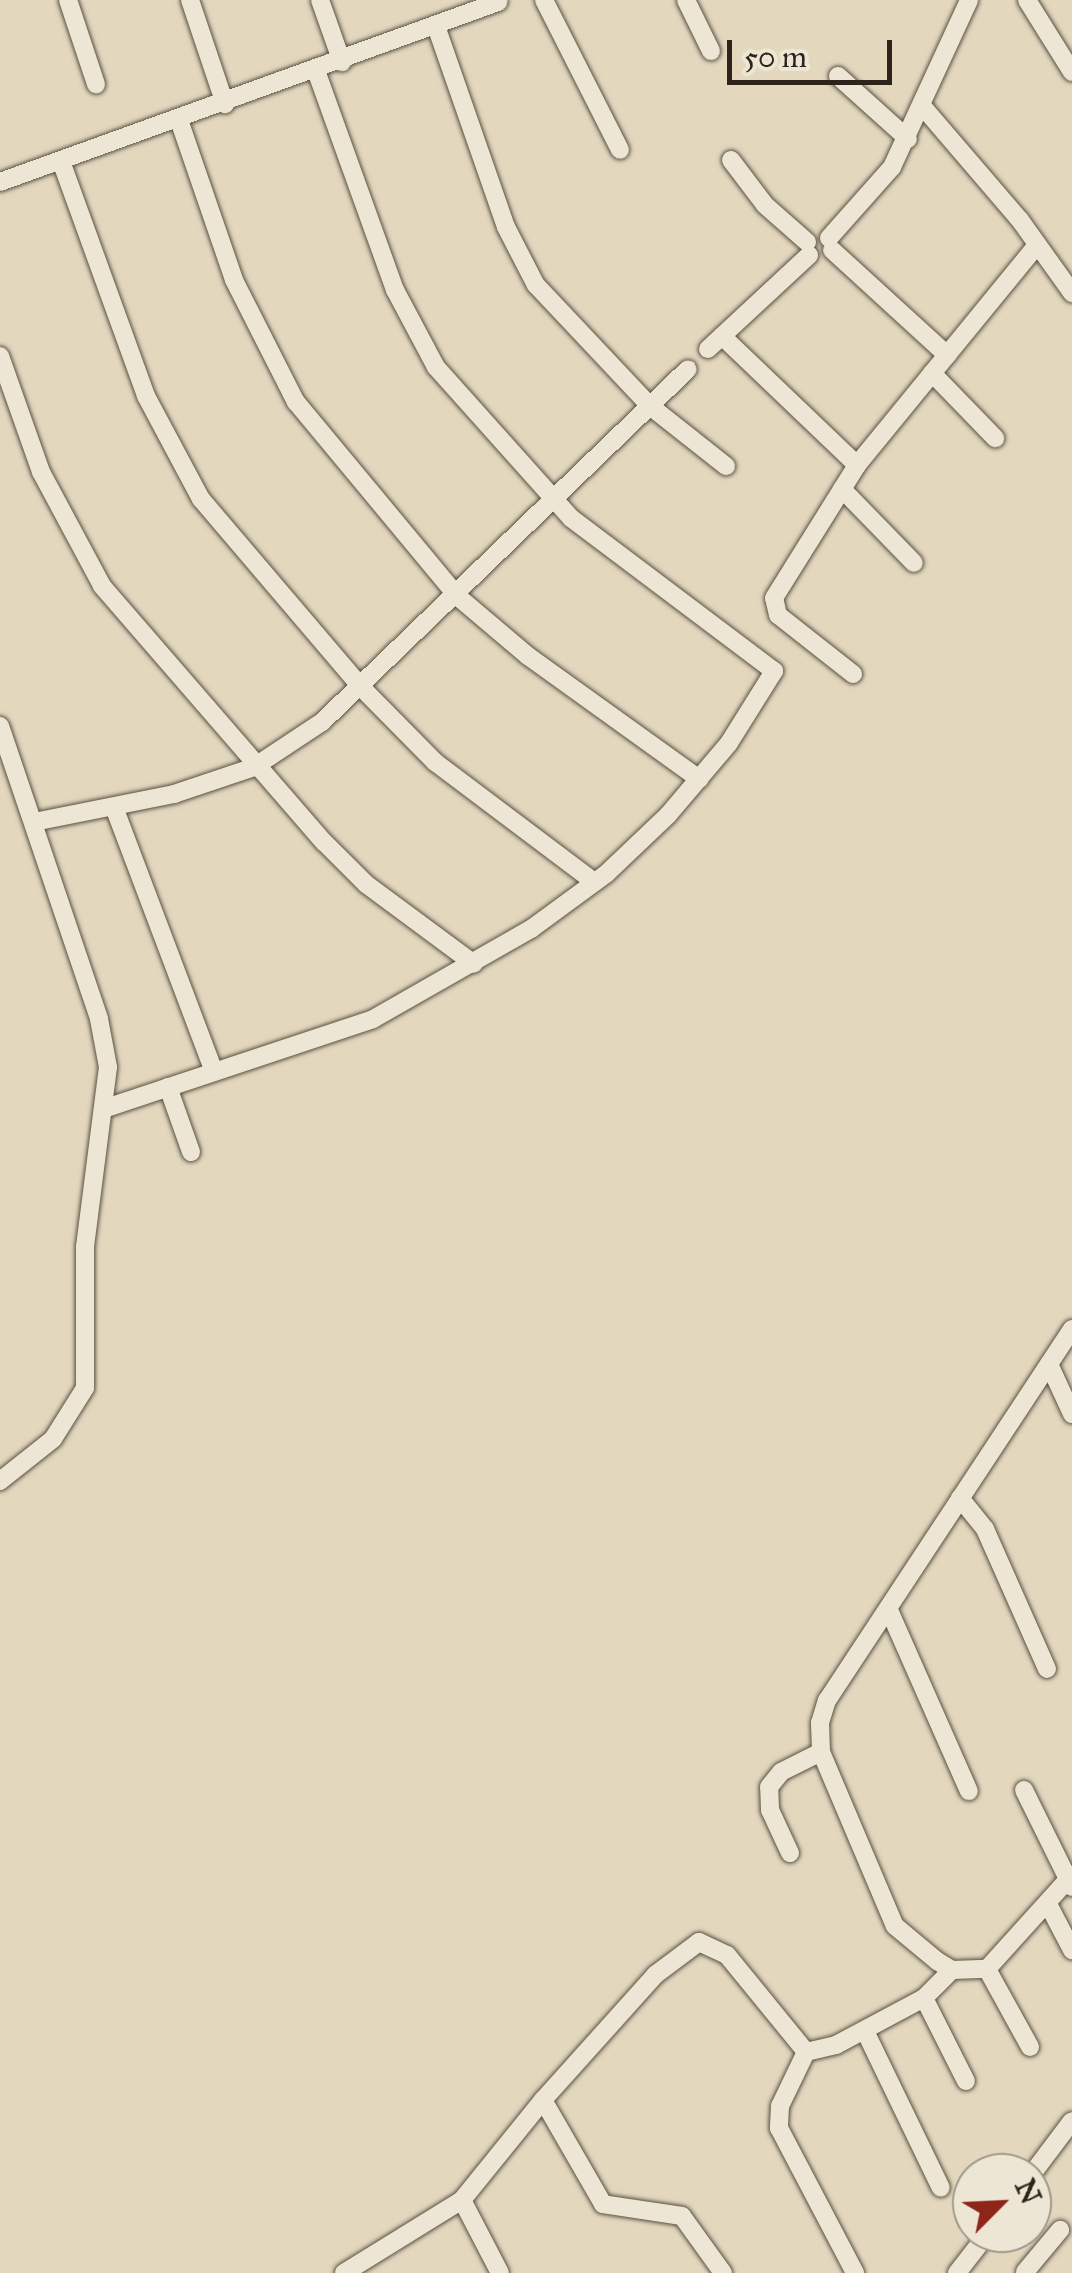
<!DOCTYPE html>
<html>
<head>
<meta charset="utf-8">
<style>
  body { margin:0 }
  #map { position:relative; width:1072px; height:2273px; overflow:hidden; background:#e3d8be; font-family:"IM FELL Great Primer",serif }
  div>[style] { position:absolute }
  .roads { filter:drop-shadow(0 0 2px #5a5043) drop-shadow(0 0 2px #5a5043) }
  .minor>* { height:18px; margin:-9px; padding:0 9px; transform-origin:9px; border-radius:9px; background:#ede6d5 }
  span { translate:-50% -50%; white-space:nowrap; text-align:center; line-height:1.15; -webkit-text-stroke:9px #ede6d5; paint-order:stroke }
  .north { position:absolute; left:952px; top:2153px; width:100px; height:100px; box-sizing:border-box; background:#ede6d5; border:2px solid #a0988a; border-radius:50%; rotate:66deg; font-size:28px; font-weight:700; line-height:40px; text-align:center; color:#2c231a }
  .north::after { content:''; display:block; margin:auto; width:35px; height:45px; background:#8f2418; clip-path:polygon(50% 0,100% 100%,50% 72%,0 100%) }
  .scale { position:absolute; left:727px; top:40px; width:165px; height:45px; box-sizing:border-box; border:5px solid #2c231a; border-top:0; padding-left:12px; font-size:30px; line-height:35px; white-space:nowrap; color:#2c231a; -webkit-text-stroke:8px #ede6d5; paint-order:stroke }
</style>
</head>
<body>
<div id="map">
  <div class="roads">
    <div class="minor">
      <div style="left:68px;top:0;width:89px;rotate:71.6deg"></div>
      <div style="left:190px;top:0;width:110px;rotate:71.4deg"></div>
      <div style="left:320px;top:0;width:66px;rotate:70.5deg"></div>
      <div style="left:544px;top:0;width:168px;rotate:63.1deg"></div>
      <div style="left:686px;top:0;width:57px;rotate:63.9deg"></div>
      <div style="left:1027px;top:0;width:85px;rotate:58deg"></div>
      <div style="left:436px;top:26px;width:213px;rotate:70.8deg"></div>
      <div style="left:506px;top:227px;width:65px;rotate:62.7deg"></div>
      <div style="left:536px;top:285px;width:166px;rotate:46.7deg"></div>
      <div style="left:650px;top:406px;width:97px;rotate:38.3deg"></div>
      <div style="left:838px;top:76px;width:94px;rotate:42deg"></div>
      <div style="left:923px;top:107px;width:149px;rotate:49.4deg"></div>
      <div style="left:1020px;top:220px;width:90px;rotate:54.5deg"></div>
      <div style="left:179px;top:120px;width:169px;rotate:71deg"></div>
      <div style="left:234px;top:280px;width:137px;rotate:63.1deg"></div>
      <div style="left:296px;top:402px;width:252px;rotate:50.3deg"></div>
      <div style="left:457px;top:596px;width:93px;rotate:40.2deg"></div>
      <div style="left:528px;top:656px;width:211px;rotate:35.7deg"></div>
      <div style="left:731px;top:160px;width:56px;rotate:52.9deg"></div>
      <div style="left:765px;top:205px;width:56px;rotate:41.4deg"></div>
      <div style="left:61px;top:161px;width:250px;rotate:70.1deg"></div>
      <div style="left:146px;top:396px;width:117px;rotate:61.9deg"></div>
      <div style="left:201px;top:499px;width:247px;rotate:49.6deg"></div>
      <div style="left:361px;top:687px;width:105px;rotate:45.4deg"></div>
      <div style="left:435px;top:762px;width:199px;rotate:37deg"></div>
      <div style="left:0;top:182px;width:530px;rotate:-19.87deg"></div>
      <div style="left:829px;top:238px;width:95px;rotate:-48.4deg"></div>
      <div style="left:892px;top:167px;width:184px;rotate:-65.2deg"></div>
      <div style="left:832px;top:250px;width:156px;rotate:42.4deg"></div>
      <div style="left:722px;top:336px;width:187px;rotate:43.7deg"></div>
      <div style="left:708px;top:349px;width:138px;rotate:-42.9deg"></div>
      <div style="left:0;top:356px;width:123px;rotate:70.5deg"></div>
      <div style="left:41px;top:472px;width:129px;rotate:61.8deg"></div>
      <div style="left:102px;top:586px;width:339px;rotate:49.1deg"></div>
      <div style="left:324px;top:842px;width:59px;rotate:45deg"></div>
      <div style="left:366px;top:884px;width:134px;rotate:36.5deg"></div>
      <div style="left:932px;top:373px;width:91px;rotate:45.9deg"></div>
      <div style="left:842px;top:489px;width:103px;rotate:45.8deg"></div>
      <div style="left:853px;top:674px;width:95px;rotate:-141.8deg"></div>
      <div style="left:778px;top:615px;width:17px;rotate:-103deg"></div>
      <div style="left:774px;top:598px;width:157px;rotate:-58deg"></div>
      <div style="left:857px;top:465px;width:284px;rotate:-50.7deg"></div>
      <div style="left:0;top:726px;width:309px;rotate:71.3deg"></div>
      <div style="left:99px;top:1019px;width:49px;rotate:79.4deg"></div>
      <div style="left:108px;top:1067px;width:181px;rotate:97.3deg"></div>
      <div style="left:85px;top:1247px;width:141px;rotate:90deg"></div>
      <div style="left:85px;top:1388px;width:60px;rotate:122.1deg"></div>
      <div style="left:53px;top:1439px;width:68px;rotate:141.6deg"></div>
      <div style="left:114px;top:807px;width:283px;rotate:69.3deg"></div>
      <div style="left:34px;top:822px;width:143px;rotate:-11.3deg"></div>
      <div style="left:174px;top:794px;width:84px;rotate:-18.6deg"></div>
      <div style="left:254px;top:767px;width:82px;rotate:-33.5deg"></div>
      <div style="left:322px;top:722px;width:508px;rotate:-43.96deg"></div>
      <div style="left:168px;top:1087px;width:69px;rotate:70.5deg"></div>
      <div style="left:106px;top:1108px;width:281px;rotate:-18.4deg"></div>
      <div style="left:373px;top:1019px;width:182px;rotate:-29.7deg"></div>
      <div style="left:531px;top:929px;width:93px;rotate:-36.3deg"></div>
      <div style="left:606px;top:874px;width:86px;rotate:-43.6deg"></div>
      <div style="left:668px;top:815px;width:94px;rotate:-49.7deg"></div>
      <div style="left:729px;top:743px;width:85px;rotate:-58deg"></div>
      <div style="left:774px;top:671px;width:254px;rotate:-143deg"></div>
      <div style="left:571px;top:518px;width:203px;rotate:-131.8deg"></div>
      <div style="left:436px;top:367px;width:87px;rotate:-118deg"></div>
      <div style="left:395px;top:290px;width:233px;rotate:-109.8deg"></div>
      <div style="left:1072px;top:1329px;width:445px;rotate:123.4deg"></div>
      <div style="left:827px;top:1700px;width:24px;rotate:107deg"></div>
      <div style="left:820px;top:1723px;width:29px;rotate:88deg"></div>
      <div style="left:821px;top:1752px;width:189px;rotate:67deg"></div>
      <div style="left:895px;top:1926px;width:55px;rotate:39.8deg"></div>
      <div style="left:937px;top:1961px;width:17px;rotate:31deg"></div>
      <div style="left:952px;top:1970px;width:35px;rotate:-2deg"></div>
      <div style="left:987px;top:1969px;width:127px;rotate:-47.9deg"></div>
      <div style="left:1049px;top:1364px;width:55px;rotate:65.3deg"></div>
      <div style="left:960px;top:1498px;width:40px;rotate:51deg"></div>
      <div style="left:985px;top:1529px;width:153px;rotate:66.1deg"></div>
      <div style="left:889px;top:1610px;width:198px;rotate:66.2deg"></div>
      <div style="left:1024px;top:1790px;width:108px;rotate:63.7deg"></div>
      <div style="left:790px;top:1853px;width:47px;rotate:-114.9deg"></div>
      <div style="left:770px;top:1810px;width:23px;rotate:-92deg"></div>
      <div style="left:769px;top:1787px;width:19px;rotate:-51deg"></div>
      <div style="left:781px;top:1772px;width:45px;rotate:-26.6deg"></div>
      <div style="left:1049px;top:1906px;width:50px;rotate:62.4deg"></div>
      <div style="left:987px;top:1969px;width:89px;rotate:61.1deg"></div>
      <div style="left:924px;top:1998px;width:93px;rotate:63.2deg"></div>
      <div style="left:865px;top:2031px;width:174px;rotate:64.2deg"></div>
      <div style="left:806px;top:2052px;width:60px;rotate:115.7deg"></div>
      <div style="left:780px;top:2106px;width:22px;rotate:93deg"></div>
      <div style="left:779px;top:2128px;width:164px;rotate:62.3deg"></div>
      <div style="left:1032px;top:2174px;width:66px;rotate:-53deg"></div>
      <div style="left:462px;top:2200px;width:82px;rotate:62.5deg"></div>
      <div style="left:1025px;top:2272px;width:55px;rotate:-50.2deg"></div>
      <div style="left:344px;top:2273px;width:139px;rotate:-31.7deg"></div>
      <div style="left:462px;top:2200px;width:129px;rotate:-51deg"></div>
      <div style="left:723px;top:2273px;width:70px;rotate:-125.7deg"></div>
      <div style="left:682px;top:2216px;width:80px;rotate:-171.4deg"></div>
      <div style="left:603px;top:2204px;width:120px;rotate:-120deg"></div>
      <div style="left:543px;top:2100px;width:168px;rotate:-48.1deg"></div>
      <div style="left:655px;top:1975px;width:55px;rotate:-36.9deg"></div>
      <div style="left:699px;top:1942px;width:31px;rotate:25deg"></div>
      <div style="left:727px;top:1955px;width:125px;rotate:50.8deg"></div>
      <div style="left:806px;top:2052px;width:31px;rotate:-13deg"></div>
      <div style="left:836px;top:2045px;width:100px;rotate:-28.1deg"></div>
      <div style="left:924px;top:1998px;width:40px;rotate:-45deg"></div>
      <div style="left:957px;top:2273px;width:51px;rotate:-52.2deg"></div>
    </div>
  </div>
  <div class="north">N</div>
  <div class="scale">50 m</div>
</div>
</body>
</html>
